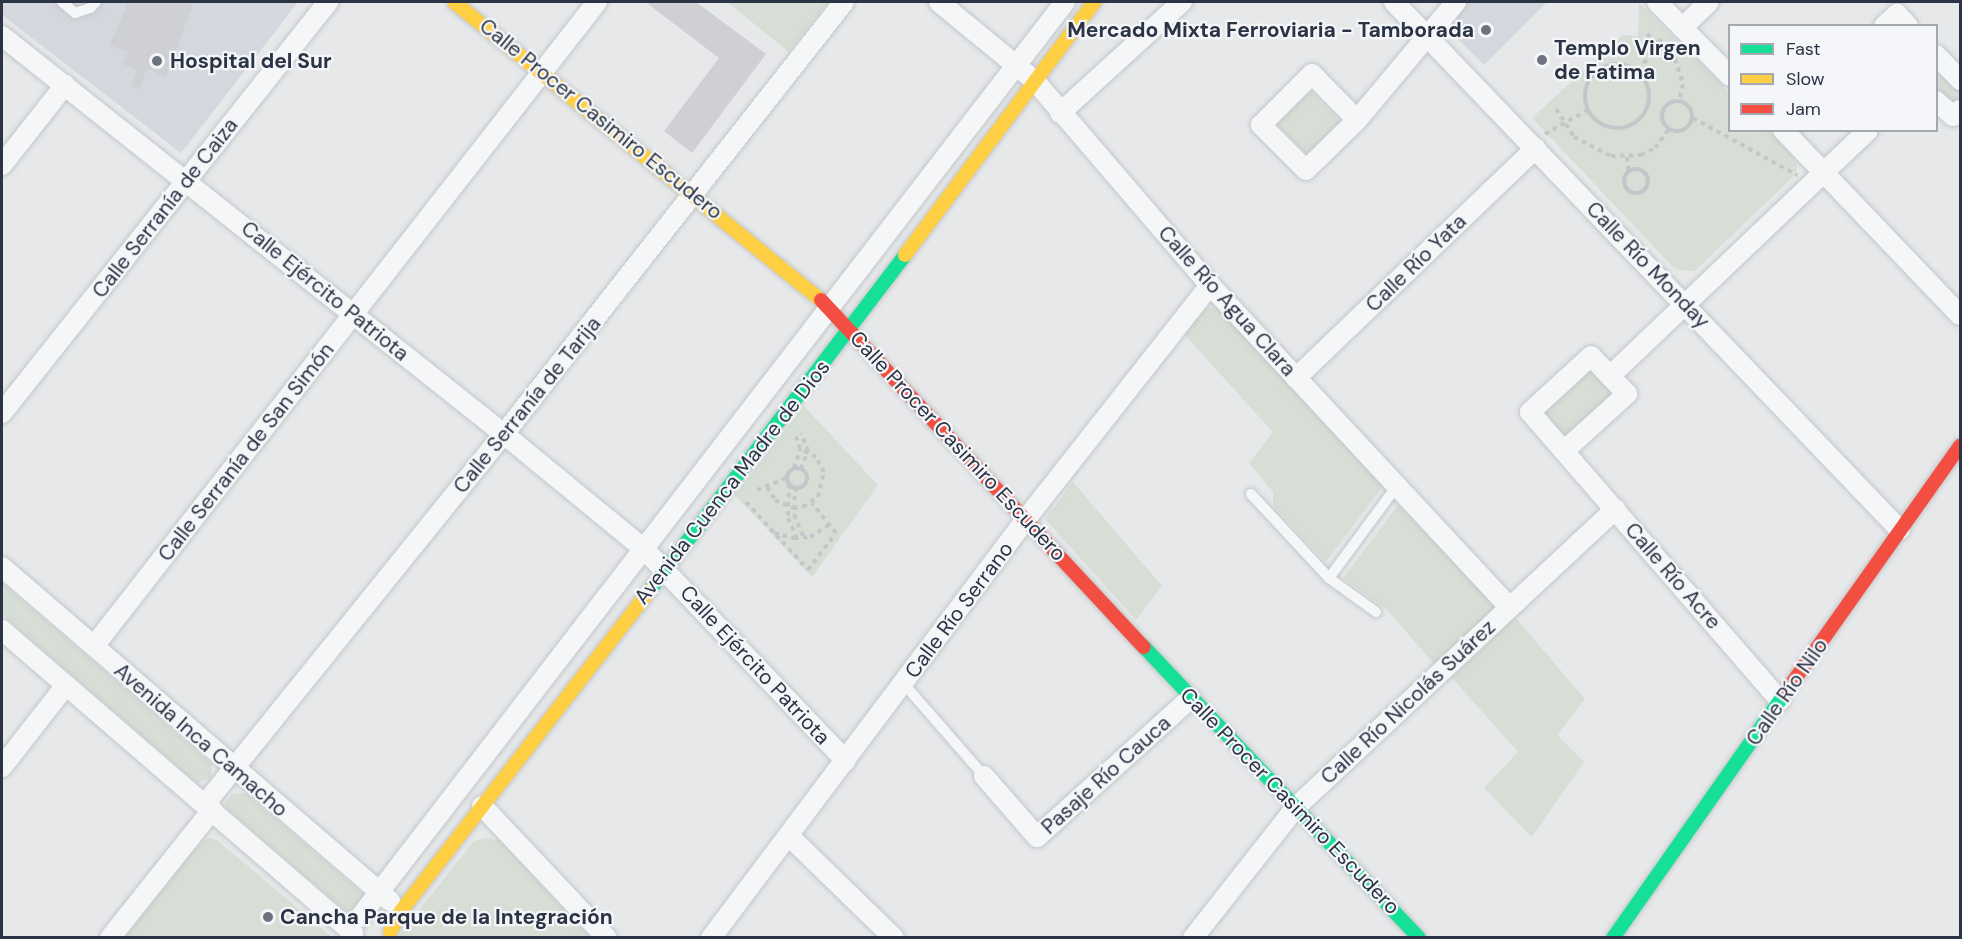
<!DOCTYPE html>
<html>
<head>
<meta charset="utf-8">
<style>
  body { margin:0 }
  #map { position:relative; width:1962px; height:939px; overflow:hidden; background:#e6e8ea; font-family:"DM Sans",sans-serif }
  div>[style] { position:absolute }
  .built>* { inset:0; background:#d4d7dd }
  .green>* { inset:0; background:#d6ded6; transform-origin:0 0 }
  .building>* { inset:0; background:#ced0d3 }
  .path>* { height:4px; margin-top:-2px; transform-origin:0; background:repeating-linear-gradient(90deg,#c5c6ca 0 4.5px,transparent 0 9px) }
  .path>.ring { margin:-2px; padding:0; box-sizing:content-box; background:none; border:4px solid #c5c6ca; border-radius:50% }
  .roads { filter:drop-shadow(0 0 2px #c4c6c8) drop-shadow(0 0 2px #c4c6c8) }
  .lane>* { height:10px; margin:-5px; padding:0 5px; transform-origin:5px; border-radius:5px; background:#f5f6f7 }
  .street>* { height:20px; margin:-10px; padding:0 10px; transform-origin:10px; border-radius:10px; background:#f5f6f7 }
  .fast>* { height:14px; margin:-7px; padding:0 7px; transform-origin:7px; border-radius:7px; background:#16e098 }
  .slow>* { height:14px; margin:-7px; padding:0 7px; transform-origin:7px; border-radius:7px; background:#ffcf43 }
  .jam>* { height:14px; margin:-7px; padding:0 7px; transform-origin:7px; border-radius:7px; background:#f24e42 }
  .dots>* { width:16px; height:16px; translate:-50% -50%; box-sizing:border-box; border:3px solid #f4f6f9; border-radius:50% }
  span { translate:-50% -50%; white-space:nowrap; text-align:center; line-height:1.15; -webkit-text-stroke:4.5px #f4f6f9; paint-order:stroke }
  .poi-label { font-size:21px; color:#2b3445; font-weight:700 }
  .right { translate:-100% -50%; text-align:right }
  .left { translate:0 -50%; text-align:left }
  .street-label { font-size:21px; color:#2b3445 }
  .frame { position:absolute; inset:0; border:3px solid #2b3445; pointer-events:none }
  .legend { position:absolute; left:1728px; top:24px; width:210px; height:108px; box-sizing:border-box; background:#f4f6f9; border:2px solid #a4a8b1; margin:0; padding:8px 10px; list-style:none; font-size:18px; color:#2b3445 }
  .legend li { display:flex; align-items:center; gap:12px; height:30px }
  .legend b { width:30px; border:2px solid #a4a8b1 }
</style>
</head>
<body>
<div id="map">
  <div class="built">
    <div style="clip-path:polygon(2px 2px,298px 2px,181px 153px,2px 15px)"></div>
    <div style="clip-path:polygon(1460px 2px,1547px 2px,1484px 65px,1454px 35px,1450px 13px)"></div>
  </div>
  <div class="green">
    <div style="clip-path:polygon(727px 2px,828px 2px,789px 52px)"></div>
    <div style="clip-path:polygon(1639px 3px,1729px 92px,1730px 130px,1769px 131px,1791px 152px,1797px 166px,1796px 174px,1695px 271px,1678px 270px,1671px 265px,1532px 118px,1622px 35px,1638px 36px)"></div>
    <div style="clip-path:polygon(1936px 64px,1960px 89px,1960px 101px,1953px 107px,1937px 93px)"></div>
    <div style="left:1309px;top:90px;width:47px;height:47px;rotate:45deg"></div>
    <div style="clip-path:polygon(1205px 307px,1219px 308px,1304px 395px,1383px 486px,1326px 562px,1273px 506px,1273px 492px,1249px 463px,1273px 432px,1182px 332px)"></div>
    <div style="left:1590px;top:367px;width:39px;height:65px;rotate:48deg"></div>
    <div style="clip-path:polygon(804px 406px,878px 485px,812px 577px,735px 495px)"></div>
    <div style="clip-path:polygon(1073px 482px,1162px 586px,1136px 620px,1045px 519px)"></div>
    <div style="clip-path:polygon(1398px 505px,1499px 605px,1435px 665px,1387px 610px,1343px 578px)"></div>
    <div style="clip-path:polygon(2px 583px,212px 764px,211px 778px,196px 783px,2px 614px)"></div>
    <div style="clip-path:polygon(1515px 617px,1585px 699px,1557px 735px,1584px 762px,1532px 837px,1484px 788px,1518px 752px,1452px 678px)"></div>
    <div style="clip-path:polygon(246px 793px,363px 894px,364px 899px,354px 912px,348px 913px,226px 808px,225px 803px,232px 794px)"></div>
    <div style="clip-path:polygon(208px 838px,217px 840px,332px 937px,125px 937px,196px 847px)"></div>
    <div style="clip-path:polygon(487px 838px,499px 840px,590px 937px,397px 938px,474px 841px)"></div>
  </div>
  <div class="building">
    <div style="clip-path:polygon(128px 2px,194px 2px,166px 77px,147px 69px,139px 89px,131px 86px,137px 70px,123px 64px,128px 52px,110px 45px)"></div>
    <div style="clip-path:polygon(650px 2px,696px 2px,766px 54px,692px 153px,664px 131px,719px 58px,648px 4px)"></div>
  </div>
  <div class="path">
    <div style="left:1647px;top:34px;width:38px;rotate:42deg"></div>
    <div style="left:1675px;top:59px;width:26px;rotate:72deg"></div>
    <div style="left:1683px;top:84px;width:17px;rotate:103deg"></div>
    <div class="ring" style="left:1585px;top:64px;width:60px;height:60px"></div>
    <div style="left:1639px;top:71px;width:35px;rotate:-57deg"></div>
    <div style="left:1658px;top:42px;width:9px;rotate:-32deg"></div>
    <div class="ring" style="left:1662px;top:101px;width:26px;height:26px"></div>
    <div style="left:1556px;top:109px;width:33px;rotate:57deg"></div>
    <div style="left:1574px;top:137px;width:42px;rotate:27.2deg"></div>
    <div style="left:1611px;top:156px;width:30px;rotate:-2deg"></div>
    <div style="left:1641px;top:155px;width:16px;rotate:-27deg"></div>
    <div style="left:1655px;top:148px;width:24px;rotate:-54deg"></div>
    <div style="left:1693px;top:118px;width:119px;rotate:28.7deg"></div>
    <div style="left:1545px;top:134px;width:49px;rotate:-29.2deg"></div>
    <div style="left:1627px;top:157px;width:14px;rotate:82deg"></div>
    <div class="ring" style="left:1624px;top:169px;width:20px;height:20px"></div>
    <div style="left:794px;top:468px;width:20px;rotate:-72deg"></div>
    <div style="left:800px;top:449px;width:13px;rotate:-108deg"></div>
    <div class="ring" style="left:787px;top:468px;width:16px;height:16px"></div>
    <div style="left:801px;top:469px;width:19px;rotate:-69deg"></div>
    <div style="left:808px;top:451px;width:19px;rotate:-111deg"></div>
    <div style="left:789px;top:484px;width:34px;rotate:92deg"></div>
    <div style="left:788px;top:518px;width:22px;rotate:66deg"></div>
    <div style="left:767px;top:487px;width:15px;rotate:58deg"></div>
    <div style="left:775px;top:500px;width:20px;rotate:24deg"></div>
    <div style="left:793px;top:508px;width:10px;rotate:-6deg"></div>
    <div style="left:803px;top:507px;width:18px;rotate:-34deg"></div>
    <div style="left:818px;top:497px;width:26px;rotate:-77deg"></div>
    <div style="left:824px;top:472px;width:17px;rotate:-118deg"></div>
    <div style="left:816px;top:457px;width:18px;rotate:-153deg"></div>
    <div style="left:795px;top:487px;width:28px;rotate:92deg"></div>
    <div style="left:794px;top:515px;width:24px;rotate:66deg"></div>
    <div style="left:757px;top:490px;width:32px;rotate:-22deg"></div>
    <div style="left:746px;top:502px;width:92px;rotate:47.6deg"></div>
    <div style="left:808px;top:570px;width:46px;rotate:-52.9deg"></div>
    <div style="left:836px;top:533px;width:38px;rotate:-129deg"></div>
    <div style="left:774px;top:533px;width:21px;rotate:14deg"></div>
    <div style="left:794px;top:538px;width:16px;rotate:-4deg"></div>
    <div style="left:810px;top:537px;width:22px;rotate:-32deg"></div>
  </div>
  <div class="roads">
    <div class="lane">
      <div style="left:62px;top:2px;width:17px;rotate:40deg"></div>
      <div style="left:75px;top:13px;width:16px;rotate:-18deg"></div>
      <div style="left:90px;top:8px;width:8px;rotate:-45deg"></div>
      <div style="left:1251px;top:494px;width:115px;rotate:47.1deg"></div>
      <div style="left:1329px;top:578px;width:58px;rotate:35.9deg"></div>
      <div style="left:1329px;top:578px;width:113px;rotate:-53.6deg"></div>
      <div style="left:904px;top:684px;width:122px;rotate:49deg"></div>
    </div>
    <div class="street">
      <div style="left:939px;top:2px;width:123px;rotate:39.4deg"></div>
      <div style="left:1034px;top:80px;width:270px;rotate:49.4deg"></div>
      <div style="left:1210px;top:285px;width:439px;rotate:47.1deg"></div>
      <div style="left:1394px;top:2px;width:731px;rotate:46.22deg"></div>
      <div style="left:1657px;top:2px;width:104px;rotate:45.4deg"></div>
      <div style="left:1884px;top:26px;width:18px;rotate:-43deg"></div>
      <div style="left:1897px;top:14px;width:16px;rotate:47deg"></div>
      <div style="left:1682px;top:28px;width:37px;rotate:-44deg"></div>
      <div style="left:2px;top:36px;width:641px;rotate:38.41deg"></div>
      <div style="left:504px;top:434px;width:183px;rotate:39.4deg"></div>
      <div style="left:645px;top:550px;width:291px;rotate:46.4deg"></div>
      <div style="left:1936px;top:55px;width:35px;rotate:46deg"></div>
      <div style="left:1312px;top:74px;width:64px;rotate:45.6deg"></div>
      <div style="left:1357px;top:120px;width:71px;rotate:135.6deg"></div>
      <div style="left:1306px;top:170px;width:64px;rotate:-135deg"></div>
      <div style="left:1261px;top:125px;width:72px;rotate:-45deg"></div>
      <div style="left:1936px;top:101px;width:23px;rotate:41deg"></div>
      <div style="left:1953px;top:116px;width:9px;rotate:-41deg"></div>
      <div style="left:1060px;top:113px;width:165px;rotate:-42.3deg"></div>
      <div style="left:1357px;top:120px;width:154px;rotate:-50deg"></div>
      <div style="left:1783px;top:130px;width:256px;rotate:46.3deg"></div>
      <div style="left:2px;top:165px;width:102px;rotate:-51.8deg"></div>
      <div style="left:1610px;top:376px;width:356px;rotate:-43.6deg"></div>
      <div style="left:1296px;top:378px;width:332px;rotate:-43.8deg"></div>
      <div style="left:2px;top:413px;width:525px;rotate:-51.58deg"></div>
      <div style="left:1565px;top:450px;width:84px;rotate:-42.1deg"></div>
      <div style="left:1627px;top:394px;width:52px;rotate:-133.5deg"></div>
      <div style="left:1591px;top:356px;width:83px;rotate:137.4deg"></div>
      <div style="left:1530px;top:412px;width:382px;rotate:49.1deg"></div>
      <div style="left:2px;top:567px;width:512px;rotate:40.72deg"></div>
      <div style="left:2px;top:630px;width:464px;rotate:40.8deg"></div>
      <div style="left:94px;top:646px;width:817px;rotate:-52.01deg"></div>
      <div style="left:2px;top:767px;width:104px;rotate:-52deg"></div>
      <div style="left:984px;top:776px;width:81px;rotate:49deg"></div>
      <div style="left:1037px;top:837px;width:207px;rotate:-42.1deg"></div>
      <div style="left:205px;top:804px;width:476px;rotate:-51.1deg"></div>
      <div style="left:504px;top:434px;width:550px;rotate:-51.8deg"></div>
      <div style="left:482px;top:806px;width:182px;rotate:46.6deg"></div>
      <div style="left:789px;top:836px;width:146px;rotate:44.2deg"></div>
      <div style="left:360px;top:917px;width:1155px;rotate:-52.39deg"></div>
      <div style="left:110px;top:938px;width:164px;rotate:-51.4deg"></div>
      <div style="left:711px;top:938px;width:524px;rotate:-53.06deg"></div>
      <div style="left:1026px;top:519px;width:298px;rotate:-51.8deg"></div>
      <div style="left:1193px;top:938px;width:167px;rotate:-51.8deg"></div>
      <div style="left:1296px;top:807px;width:437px;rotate:-43deg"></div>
    </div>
    <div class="fast">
      <div style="left:650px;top:590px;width:421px;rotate:-52.7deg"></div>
      <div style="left:1144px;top:647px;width:400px;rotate:46.6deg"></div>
      <div style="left:1613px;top:938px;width:299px;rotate:-54.9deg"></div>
    </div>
    <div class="slow">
      <div style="left:454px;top:2px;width:473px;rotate:39.1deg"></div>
      <div style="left:905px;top:255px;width:316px;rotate:-53.2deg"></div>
      <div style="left:390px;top:932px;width:24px;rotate:-62deg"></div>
      <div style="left:401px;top:911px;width:406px;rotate:-52.2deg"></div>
    </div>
    <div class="jam">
      <div style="left:821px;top:300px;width:474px;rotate:47.1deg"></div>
      <div style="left:1785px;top:693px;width:303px;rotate:-54.7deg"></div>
    </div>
  </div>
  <div class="dots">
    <div style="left:1486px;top:30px;background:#6c737f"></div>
    <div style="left:1542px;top:60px;background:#6c737f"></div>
    <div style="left:157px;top:61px;background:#6c737f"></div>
    <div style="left:268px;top:917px;background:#6c737f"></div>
  </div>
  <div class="poi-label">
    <span class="right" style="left:1474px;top:30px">Mercado Mixta Ferroviaria - Tamborada</span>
    <span class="left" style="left:1554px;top:60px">Templo Virgen<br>de Fatima</span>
    <span class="left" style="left:170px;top:61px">Hospital del Sur</span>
    <span class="left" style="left:280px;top:917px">Cancha Parque de la Integración</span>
  </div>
  <div class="street-label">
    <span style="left:601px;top:119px;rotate:39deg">Calle Procer Casimiro Escudero</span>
    <span style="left:165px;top:208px;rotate:-52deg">Calle Serranía de Caiza</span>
    <span style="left:1416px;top:263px;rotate:-44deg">Calle Río Yata</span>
    <span style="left:1648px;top:265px;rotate:46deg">Calle Río Monday</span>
    <span style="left:325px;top:291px;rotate:39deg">Calle Ejército Patriota</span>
    <span style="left:1227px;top:301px;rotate:48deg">Calle Río Agua Clara</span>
    <span style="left:527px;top:405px;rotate:-51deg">Calle Serranía de Tarija</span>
    <span style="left:958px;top:446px;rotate:47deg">Calle Procer Casimiro Escudero</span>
    <span style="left:246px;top:452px;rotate:-52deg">Calle Serranía de San Simón</span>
    <span style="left:732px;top:482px;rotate:-52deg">Avenida Cuenca Madre de Dios</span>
    <span style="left:1673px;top:576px;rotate:49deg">Calle Río Acre</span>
    <span style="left:959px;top:610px;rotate:-53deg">Calle Río Serrano</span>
    <span style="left:755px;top:665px;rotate:47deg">Calle Ejército Patriota</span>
    <span style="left:1787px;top:692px;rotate:-55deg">Calle Río Nilo</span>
    <span style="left:1408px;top:702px;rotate:-43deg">Calle Río Nicolás Suárez</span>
    <span style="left:201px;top:740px;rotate:41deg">Avenida Inca Camacho</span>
    <span style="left:1106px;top:775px;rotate:-42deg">Pasaje Río Cauca</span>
    <span style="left:1290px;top:801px;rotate:46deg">Calle Procer Casimiro Escudero</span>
  </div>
  <div class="frame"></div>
  <ul class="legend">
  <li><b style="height:8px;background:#16e098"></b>Fast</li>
  <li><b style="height:8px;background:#ffcf43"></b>Slow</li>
  <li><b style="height:8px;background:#f24e42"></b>Jam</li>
  </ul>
</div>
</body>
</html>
